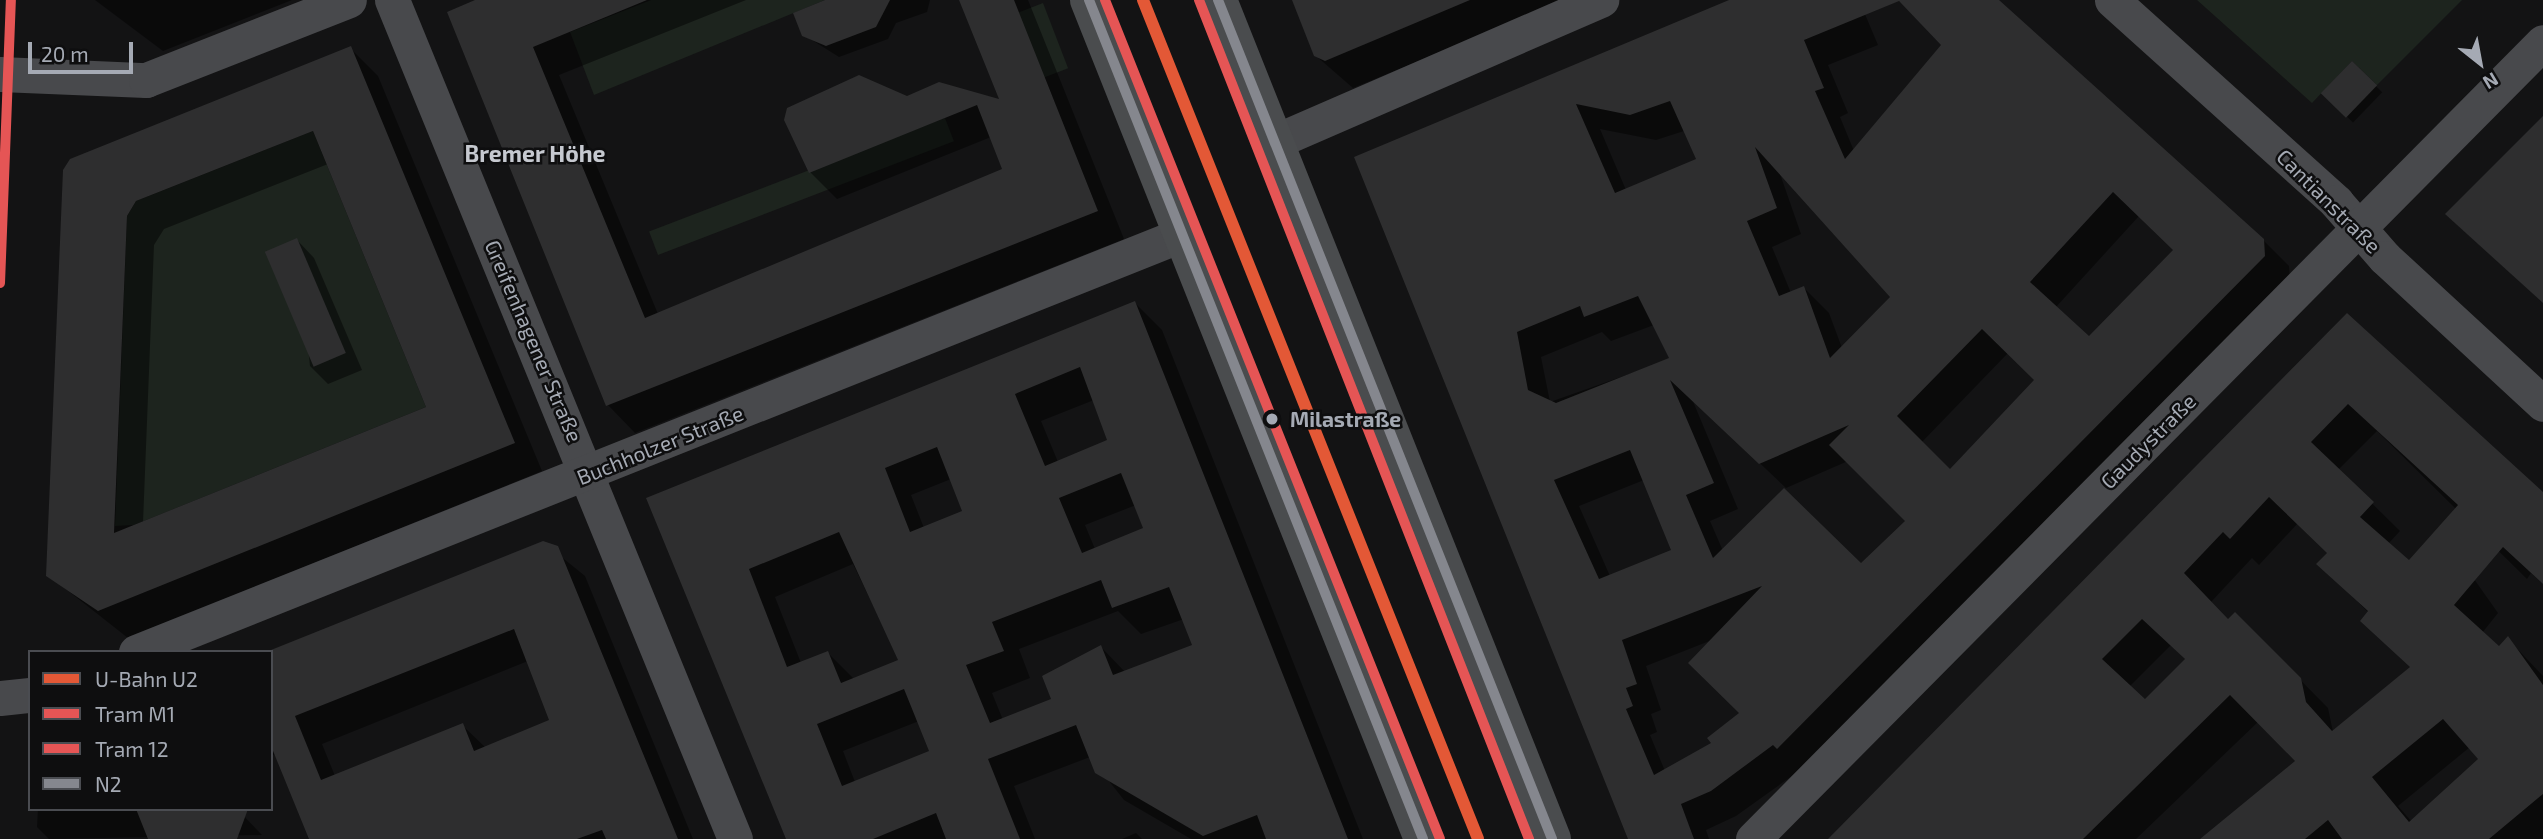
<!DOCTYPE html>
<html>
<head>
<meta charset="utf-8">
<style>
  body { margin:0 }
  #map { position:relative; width:2543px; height:839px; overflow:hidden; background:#131314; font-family:"Exo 2",sans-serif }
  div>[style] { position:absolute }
  .green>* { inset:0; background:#1d241e; transform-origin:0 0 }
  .shadow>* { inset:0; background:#0007; transform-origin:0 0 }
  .building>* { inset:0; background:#2e2e2f; transform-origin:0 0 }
  .minor>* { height:35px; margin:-17.5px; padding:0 17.5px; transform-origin:17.5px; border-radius:17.5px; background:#48494c }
  .major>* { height:38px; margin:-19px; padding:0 19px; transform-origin:19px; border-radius:19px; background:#4a4c4e }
  .bus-1>* { height:10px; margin:-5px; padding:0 5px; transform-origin:5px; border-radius:5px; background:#85878e }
  .tram-1>* { height:10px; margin:-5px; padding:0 5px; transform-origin:5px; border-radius:5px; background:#e55555 }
  .tram-2>* { height:10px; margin:-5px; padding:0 5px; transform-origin:5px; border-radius:5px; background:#e55555 }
  .metro-1>* { height:12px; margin:-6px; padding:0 6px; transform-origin:6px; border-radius:6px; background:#e35836 }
  .dots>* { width:19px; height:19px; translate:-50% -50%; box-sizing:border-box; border:4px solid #0e0e0f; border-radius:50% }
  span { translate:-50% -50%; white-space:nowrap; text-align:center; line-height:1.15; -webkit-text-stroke:5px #0e0e0f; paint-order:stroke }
  .street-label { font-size:21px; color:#a5aab4 }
  .stop-label { font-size:21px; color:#a5aab4; font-weight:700 }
  .left { translate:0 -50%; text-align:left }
  .neighbourhood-label { font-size:23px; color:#c6c9d0; font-weight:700 }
  .legend { position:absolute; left:28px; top:650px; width:245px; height:161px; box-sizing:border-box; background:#0e0e0f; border:2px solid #4a4c51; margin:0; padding:9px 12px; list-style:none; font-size:21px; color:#a5aab4 }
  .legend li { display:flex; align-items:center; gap:14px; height:35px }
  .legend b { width:35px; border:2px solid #4a4c51 }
  .north { position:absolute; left:2445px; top:28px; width:70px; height:70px; -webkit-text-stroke:5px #0e0e0f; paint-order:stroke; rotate:149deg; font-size:19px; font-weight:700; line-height:28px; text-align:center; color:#a5aab4 }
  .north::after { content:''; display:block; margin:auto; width:24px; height:32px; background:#a5aab4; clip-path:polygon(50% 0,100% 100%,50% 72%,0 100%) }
  .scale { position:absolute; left:28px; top:42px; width:105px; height:32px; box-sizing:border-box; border:4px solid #a5aab4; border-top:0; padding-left:9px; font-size:21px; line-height:24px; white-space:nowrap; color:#a5aab4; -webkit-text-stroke:5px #0e0e0f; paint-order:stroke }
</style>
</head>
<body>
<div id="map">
  <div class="green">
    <div style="clip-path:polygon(651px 0,825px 0,594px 95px,570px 32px)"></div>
    <div style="clip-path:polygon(2197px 0,2462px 0,2377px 85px,2352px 61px,2312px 103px)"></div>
    <div style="left:1043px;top:3px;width:70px;height:27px;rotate:69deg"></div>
    <div style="left:945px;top:118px;width:25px;height:317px;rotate:69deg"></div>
    <div style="clip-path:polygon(313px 131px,426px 407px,134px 525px,115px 526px,127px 216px,136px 201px)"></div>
  </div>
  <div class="shadow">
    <div style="clip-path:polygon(95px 0,292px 0,163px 51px)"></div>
    <div style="clip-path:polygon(480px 0,746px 0,559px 75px,658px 314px,1004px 170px,991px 137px,837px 199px,810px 172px,907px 98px,1001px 102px,961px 0,1028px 0,1124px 239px,635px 433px,608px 405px,449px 13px)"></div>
    <div style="clip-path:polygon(829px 0,930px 0,927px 12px,896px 23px,888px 39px,839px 57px,804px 35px)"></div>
    <div style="clip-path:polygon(1294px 0,1567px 0,1353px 88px,1315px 55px)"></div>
    <div style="clip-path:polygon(evenodd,1735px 0,1859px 0,1878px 45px,1828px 65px,1848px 113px,1840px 117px,1854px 151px,1944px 45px,1898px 0,1997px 0,2263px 240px,2289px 266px,2290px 282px,1800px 770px,1736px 816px,1706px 830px,1709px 839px,1630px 839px,1356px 158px,1735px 0,1600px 129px,1656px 140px,1684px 131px,1698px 160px,1626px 190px,1600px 129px,1735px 0,1779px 171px,1893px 297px,1842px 348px,1829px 313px,1804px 288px,1791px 293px,1772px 247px,1801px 234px,1779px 171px,1735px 0,2139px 216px,2175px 250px,2089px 339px,2056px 307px,2139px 216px,1735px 0,1654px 325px,1672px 359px,1550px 402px,1541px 357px,1602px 332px,1611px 341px,1654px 325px,1735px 0,2008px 353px,2036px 380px,1950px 471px,1921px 443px,2008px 353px,1735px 0,1692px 399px,1786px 488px,1848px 461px,1907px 521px,1861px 566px,1723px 551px,1710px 521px,1738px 509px,1692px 399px,1735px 0,1644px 480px,1673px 551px,1610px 576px,1579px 506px,1644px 480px,1735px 0,1712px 640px,1742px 714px,1713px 744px,1665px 771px,1650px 735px,1657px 732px,1651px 714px,1661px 710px,1646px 666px,1712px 640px)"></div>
    <div style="clip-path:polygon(evenodd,350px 48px,378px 76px,542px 471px,128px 638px,48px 575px,65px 170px,350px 48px,328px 164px,428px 408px,143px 523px,154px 245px,164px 229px,328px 164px)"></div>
    <div style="left:2352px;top:63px;width:42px;height:42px;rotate:44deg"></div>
    <div style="clip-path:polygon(297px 240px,314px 258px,362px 370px,328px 384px,310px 366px)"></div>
    <div style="clip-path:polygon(evenodd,1135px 303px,1162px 330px,1363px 839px,1191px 839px,1124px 800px,1090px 757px,1014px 786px,1035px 839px,788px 839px,648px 499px,1135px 303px,1094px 400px,1110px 441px,1058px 462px,1041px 421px,1094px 400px,1135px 303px,951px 479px,964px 512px,924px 528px,911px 495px,951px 479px,1135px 303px,1136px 505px,1145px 529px,1095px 549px,1085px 525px,1136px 505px,1135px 303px,853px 564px,900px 661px,854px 679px,828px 653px,801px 663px,775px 597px,853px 564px,1135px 303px,1118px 611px,1141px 634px,1184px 619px,1195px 646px,1125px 672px,1101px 647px,1053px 700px,1003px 720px,992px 693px,1030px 678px,1019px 649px,1118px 611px,1135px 303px,919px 721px,932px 752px,855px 782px,843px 751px,919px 721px)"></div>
    <div style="clip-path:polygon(evenodd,2347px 316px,2543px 493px,2543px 584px,2531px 573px,2527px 579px,2377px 431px,2338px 470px,2400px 531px,2388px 544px,2409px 563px,2462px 562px,2498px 613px,2482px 633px,2499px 648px,2508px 639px,2543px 676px,2543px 839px,2202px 839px,2298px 761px,2259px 721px,2136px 839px,1830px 839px,2347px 316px,2298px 523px,2329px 553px,2319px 564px,2369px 613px,2411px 668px,2333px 732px,2328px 708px,2235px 614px,2228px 621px,2211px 602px,2252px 558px,2259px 565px,2298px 523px,2347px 316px,2171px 645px,2186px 660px,2145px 701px,2129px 687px,2171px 645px,2347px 316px,2470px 747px,2481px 760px,2412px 822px,2398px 806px,2470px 747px)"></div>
    <div style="clip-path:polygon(evenodd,543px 542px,585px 576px,693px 839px,310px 839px,276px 754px,271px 756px,269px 652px,543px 542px,528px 661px,552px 721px,486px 748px,462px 725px,335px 776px,322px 744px,528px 661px)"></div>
    <div style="clip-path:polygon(38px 809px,237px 809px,262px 835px,49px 839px,37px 827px)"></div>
    <div style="clip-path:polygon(1136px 833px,1142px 839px,1122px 839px)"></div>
  </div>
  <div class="building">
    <div style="clip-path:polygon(475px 0,647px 0,533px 47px,645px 318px,1002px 169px,977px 105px,809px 173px,784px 120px,787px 108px,859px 75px,907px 96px,939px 82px,999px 99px,959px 0,1014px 0,1098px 211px,606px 406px,447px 12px)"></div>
    <div style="clip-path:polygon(825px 0,890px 0,876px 27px,826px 46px,802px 36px,793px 13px)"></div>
    <div style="clip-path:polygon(1292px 0,1470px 0,1325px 61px,1314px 56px)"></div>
    <div style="clip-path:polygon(evenodd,1729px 0,1999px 0,2264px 239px,2265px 256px,1777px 749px,1773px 745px,1711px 791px,1681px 804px,1694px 839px,1628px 839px,1354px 157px,1729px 0,1899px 1px,1941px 45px,1845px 159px,1815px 91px,1824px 88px,1804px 40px,1899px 1px,1729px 0,1670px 101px,1696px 159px,1615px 193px,1576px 104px,1630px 115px,1670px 101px,1729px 0,1755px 147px,1890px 297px,1830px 358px,1804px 286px,1779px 296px,1747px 221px,1777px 208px,1755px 147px,1729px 0,2113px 192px,2173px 250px,2089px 336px,2030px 282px,2113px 192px,1729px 0,1638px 296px,1669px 358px,1556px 403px,1528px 390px,1517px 332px,1580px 306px,1584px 317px,1638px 296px,1729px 0,1982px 329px,2034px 380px,1950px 469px,1897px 416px,1982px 329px,1729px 0,1670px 380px,1759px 464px,1849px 425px,1829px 445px,1905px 521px,1861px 563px,1784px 488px,1713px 558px,1686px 495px,1714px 483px,1670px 380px,1729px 0,1630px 450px,1671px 550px,1599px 579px,1554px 480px,1630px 450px,1729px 0,1762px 586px,1688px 663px,1739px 713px,1707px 738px,1711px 743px,1654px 775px,1626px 709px,1633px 706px,1626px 688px,1637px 684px,1622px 640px,1762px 586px)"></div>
    <div style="clip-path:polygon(evenodd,351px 46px,515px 443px,98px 611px,46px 576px,63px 170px,70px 159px,351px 46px,313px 131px,426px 407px,114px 533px,127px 216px,136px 201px,313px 131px)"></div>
    <div style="left:2352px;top:61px;width:35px;height:45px;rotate:44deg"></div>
    <div style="clip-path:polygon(2543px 116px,2543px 303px,2445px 214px)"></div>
    <div style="left:297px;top:238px;width:125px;height:35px;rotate:67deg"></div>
    <div style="clip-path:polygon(evenodd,1135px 301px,1348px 839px,1266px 839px,1257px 815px,1203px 836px,1095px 773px,1076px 725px,988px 759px,1020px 839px,946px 839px,936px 813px,873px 839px,786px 839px,646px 498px,1135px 301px,1080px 367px,1107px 440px,1045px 466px,1015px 394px,1080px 367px,1135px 301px,937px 447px,962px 511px,910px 532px,885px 468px,937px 447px,1135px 301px,1121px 473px,1143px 528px,1082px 553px,1059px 498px,1121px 473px,1135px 301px,839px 532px,898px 660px,841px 683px,828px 651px,787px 667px,749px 569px,839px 532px,1135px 301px,1101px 580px,1112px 608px,1169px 587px,1192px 645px,1113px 675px,1101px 645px,1042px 676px,1051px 699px,990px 723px,966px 665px,1004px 651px,992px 622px,1101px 580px,1135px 301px,904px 689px,929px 751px,842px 786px,817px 724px,904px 689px)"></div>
    <div style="clip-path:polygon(evenodd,2347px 313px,2543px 492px,2543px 584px,2503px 547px,2454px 605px,2499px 646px,2508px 636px,2543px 685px,2543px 794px,2489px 839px,2342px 839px,2328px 820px,2305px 839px,2200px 839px,2295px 761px,2230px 695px,2083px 839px,1828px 839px,2347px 313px,2348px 404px,2458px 505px,2409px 560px,2360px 517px,2374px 502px,2311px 442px,2348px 404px,2347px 313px,2269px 497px,2327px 553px,2316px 564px,2368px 611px,2360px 621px,2410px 667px,2332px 731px,2306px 702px,2301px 678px,2235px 612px,2228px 619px,2184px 573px,2223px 532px,2230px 539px,2269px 497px,2347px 313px,2142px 619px,2185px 659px,2145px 699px,2102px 659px,2142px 619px,2347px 313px,2443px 719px,2478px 759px,2409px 822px,2372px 777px,2443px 719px)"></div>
    <div style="clip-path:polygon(evenodd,543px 541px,558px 546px,678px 839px,606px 839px,602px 830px,577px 839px,309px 839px,271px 746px,271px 650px,543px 541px,514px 629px,549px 720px,474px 751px,463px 723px,321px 780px,295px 716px,514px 629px)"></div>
    <div style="clip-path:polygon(136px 809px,248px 809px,237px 839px,148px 839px)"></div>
  </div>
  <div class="minor">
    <div style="left:392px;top:0;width:906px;rotate:67.76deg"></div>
    <div style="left:2112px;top:0;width:302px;rotate:42deg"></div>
    <div style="left:2336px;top:202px;width:74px;rotate:48.8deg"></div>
    <div style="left:2385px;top:258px;width:215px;rotate:42.7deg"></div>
    <div style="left:0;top:74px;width:146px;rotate:2.4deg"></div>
    <div style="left:146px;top:80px;width:218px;rotate:-21.5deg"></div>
    <div style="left:1274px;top:142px;width:357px;rotate:-23.5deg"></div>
    <div style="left:136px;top:652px;width:1127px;rotate:-21.76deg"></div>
    <div style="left:0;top:698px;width:30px;rotate:-6deg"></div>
    <div style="left:1753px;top:839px;width:1122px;rotate:-45.25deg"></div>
  </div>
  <div class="major">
    <div style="left:1089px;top:0;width:903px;rotate:68.29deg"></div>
    <div style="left:1218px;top:0;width:903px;rotate:68.29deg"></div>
  </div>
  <div class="bus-1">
    <div style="left:1089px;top:0;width:903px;rotate:68.29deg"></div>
    <div style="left:1218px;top:0;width:903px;rotate:68.29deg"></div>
  </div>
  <div class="tram-1">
    <div style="left:1105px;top:0;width:903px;rotate:68.23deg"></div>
    <div style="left:1199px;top:0;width:902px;rotate:68.53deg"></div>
  </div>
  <div class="tram-2">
    <div style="left:0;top:283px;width:283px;rotate:-87.8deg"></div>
  </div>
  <div class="metro-1">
    <div style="left:1143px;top:0;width:903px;rotate:68.23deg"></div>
  </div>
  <div class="dots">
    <div style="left:1272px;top:419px;background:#a5aab4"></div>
  </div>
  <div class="street-label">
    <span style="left:2329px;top:201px;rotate:45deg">Cantianstraße</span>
    <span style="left:534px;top:341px;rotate:67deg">Greifenhagener Straße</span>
    <span style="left:2148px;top:441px;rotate:-45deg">Gaudystraße</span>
    <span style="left:660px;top:445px;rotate:-22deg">Buchholzer Straße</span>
  </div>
  <div class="stop-label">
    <span class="left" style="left:1290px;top:419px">Milastraße</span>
  </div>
  <div class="neighbourhood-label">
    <span style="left:535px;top:153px">Bremer Höhe</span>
  </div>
  <ul class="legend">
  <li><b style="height:9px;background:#e35836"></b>U-Bahn U2</li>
  <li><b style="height:9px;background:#e55555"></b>Tram M1</li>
  <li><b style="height:9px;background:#e55555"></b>Tram 12</li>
  <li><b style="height:9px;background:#85878e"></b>N2</li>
  </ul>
  <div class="north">N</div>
  <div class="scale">20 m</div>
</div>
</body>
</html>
